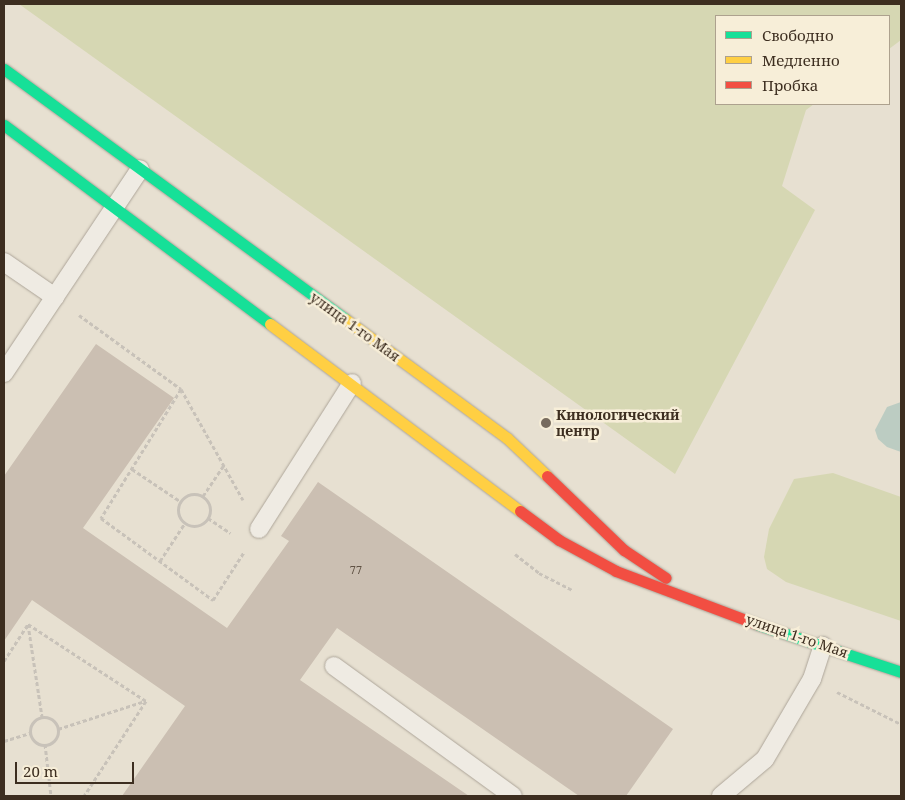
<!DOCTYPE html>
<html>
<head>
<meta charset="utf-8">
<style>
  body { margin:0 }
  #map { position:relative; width:905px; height:800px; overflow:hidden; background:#e7e0d1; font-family:"Noto Serif",serif }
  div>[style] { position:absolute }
  .green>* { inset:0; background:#d6d7b3 }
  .water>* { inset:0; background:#bcccc2 }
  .building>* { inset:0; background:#cbbfb2 }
  .path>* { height:3px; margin-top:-1.5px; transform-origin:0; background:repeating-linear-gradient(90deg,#c8c2b9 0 4px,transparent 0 6.5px) }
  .path>.ring { margin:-1.5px; padding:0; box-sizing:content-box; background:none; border:3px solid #c8c2b9; border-radius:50% }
  .roads { filter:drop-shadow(0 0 1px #ada599) drop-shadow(0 0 1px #ada599) }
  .lane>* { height:18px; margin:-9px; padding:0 9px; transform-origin:9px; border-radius:9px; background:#efebe3 }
  .fast>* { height:11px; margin:-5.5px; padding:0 5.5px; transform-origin:5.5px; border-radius:5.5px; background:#16e098 }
  .slow>* { height:11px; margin:-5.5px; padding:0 5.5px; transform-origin:5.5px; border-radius:5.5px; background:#ffcf43 }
  .jam>* { height:11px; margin:-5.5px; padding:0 5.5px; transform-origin:5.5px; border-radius:5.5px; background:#f24e42 }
  .dots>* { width:14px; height:14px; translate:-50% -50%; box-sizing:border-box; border:2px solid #f7eed8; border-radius:50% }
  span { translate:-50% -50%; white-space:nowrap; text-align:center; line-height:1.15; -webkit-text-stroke:5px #f7eed8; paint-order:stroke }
  .number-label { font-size:11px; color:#605244 }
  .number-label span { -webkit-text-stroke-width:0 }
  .street-label { font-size:14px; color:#3d2e20 }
  .poi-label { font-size:14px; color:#3d2e20; font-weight:700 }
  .left { translate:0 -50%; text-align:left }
  .frame { position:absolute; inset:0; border:5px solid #3d2e20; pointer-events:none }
  .legend { position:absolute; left:715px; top:15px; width:175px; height:90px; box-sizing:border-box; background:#f7eed8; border:1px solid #ada18e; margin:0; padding:6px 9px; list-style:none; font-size:15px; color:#3d2e20 }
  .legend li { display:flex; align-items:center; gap:10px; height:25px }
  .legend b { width:25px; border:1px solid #ada18e }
  .scale { position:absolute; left:15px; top:762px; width:119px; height:22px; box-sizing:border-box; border:2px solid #3d2e20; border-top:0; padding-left:6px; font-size:15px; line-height:18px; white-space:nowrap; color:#3d2e20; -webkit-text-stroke:4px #f7eed8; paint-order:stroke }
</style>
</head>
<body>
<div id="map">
  <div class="green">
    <div style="clip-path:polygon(19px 4px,901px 4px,901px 40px,889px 49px,889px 16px,716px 16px,716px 104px,814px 104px,806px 110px,782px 186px,815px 210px,675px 474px)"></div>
    <div style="clip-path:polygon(833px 473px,901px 497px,901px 621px,786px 582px,767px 569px,764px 557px,769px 529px,794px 479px)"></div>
  </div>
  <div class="water">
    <div style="clip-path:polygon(901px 402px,901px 452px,887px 447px,878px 439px,875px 430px,887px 407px)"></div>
  </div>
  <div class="building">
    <div style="clip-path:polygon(96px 344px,174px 398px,83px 528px,227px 628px,289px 541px,281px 536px,318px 482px,673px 729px,626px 796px,579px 796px,337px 628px,300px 680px,469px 796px,122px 796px,185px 706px,32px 600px,4px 641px,4px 476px)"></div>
  </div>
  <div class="path">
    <div style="left:79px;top:315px;width:126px;rotate:36deg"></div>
    <div style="left:181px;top:389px;width:152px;rotate:121.8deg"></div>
    <div style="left:101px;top:518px;width:139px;rotate:36.2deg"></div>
    <div style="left:213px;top:600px;width:57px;rotate:-57.1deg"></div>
    <div style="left:181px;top:389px;width:127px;rotate:60.8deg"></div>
    <div style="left:132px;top:469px;width:58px;rotate:33.7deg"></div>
    <div class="ring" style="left:178px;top:494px;width:29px;height:29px"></div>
    <div style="left:203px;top:496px;width:37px;rotate:-56deg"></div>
    <div style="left:208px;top:518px;width:27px;rotate:34deg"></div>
    <div style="left:515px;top:554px;width:31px;rotate:38deg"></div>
    <div style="left:539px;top:573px;width:38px;rotate:27deg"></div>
    <div style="left:160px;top:561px;width:45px;rotate:-56.7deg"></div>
    <div style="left:28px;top:624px;width:94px;rotate:81.4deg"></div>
    <div style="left:4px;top:661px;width:44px;rotate:-57deg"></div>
    <div style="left:28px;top:624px;width:141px;rotate:33.1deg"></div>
    <div style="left:146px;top:701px;width:113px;rotate:123.1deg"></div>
    <div style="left:837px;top:692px;width:72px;rotate:26.6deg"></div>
    <div class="ring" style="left:30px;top:717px;width:25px;height:25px"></div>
    <div style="left:58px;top:729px;width:91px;rotate:-17.8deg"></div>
    <div style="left:4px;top:741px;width:27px;rotate:-17deg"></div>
    <div style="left:45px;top:744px;width:52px;rotate:83.4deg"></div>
  </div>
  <div class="roads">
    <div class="lane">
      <div style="left:4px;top:262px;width:62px;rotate:34.5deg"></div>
      <div style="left:4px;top:373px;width:245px;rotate:-56.3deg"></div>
      <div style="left:259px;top:529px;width:173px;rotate:-57.5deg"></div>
      <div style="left:334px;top:666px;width:221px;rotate:36deg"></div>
      <div style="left:721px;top:796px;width:57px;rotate:-40.1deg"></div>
      <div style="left:765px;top:759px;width:93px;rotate:-59.6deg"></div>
      <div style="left:812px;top:679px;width:35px;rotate:-72deg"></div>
    </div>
    <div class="fast">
      <div style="left:4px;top:69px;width:423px;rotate:36.2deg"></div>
      <div style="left:4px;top:125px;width:332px;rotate:36.8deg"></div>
      <div style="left:756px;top:624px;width:153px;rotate:18.3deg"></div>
    </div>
    <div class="slow">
      <div style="left:345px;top:319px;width:201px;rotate:36.3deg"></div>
      <div style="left:507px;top:438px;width:55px;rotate:43.5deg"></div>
      <div style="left:270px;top:324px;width:312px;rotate:36.8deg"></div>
    </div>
    <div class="jam">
      <div style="left:547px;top:476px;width:107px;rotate:43.9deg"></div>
      <div style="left:624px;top:550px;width:50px;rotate:33.7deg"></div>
      <div style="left:520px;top:511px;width:49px;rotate:36.6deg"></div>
      <div style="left:559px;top:540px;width:65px;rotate:28.5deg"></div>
      <div style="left:616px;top:571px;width:150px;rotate:20.7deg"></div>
    </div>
  </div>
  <div class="dots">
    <div style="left:546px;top:423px;background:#786c5e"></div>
  </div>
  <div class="number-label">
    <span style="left:356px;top:570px">77</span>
  </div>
  <div class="street-label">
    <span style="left:355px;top:327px;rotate:36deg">улица 1-го Мая</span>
    <span style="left:797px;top:636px;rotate:19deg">улица 1-го Мая</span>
  </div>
  <div class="poi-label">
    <span class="left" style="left:556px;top:423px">Кинологический<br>центр</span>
  </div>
  <div class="frame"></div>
  <ul class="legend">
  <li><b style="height:6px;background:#16e098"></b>Свободно</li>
  <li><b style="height:6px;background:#ffcf43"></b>Медленно</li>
  <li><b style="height:6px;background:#f24e42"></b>Пробка</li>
  </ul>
  <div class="scale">20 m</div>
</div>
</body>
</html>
